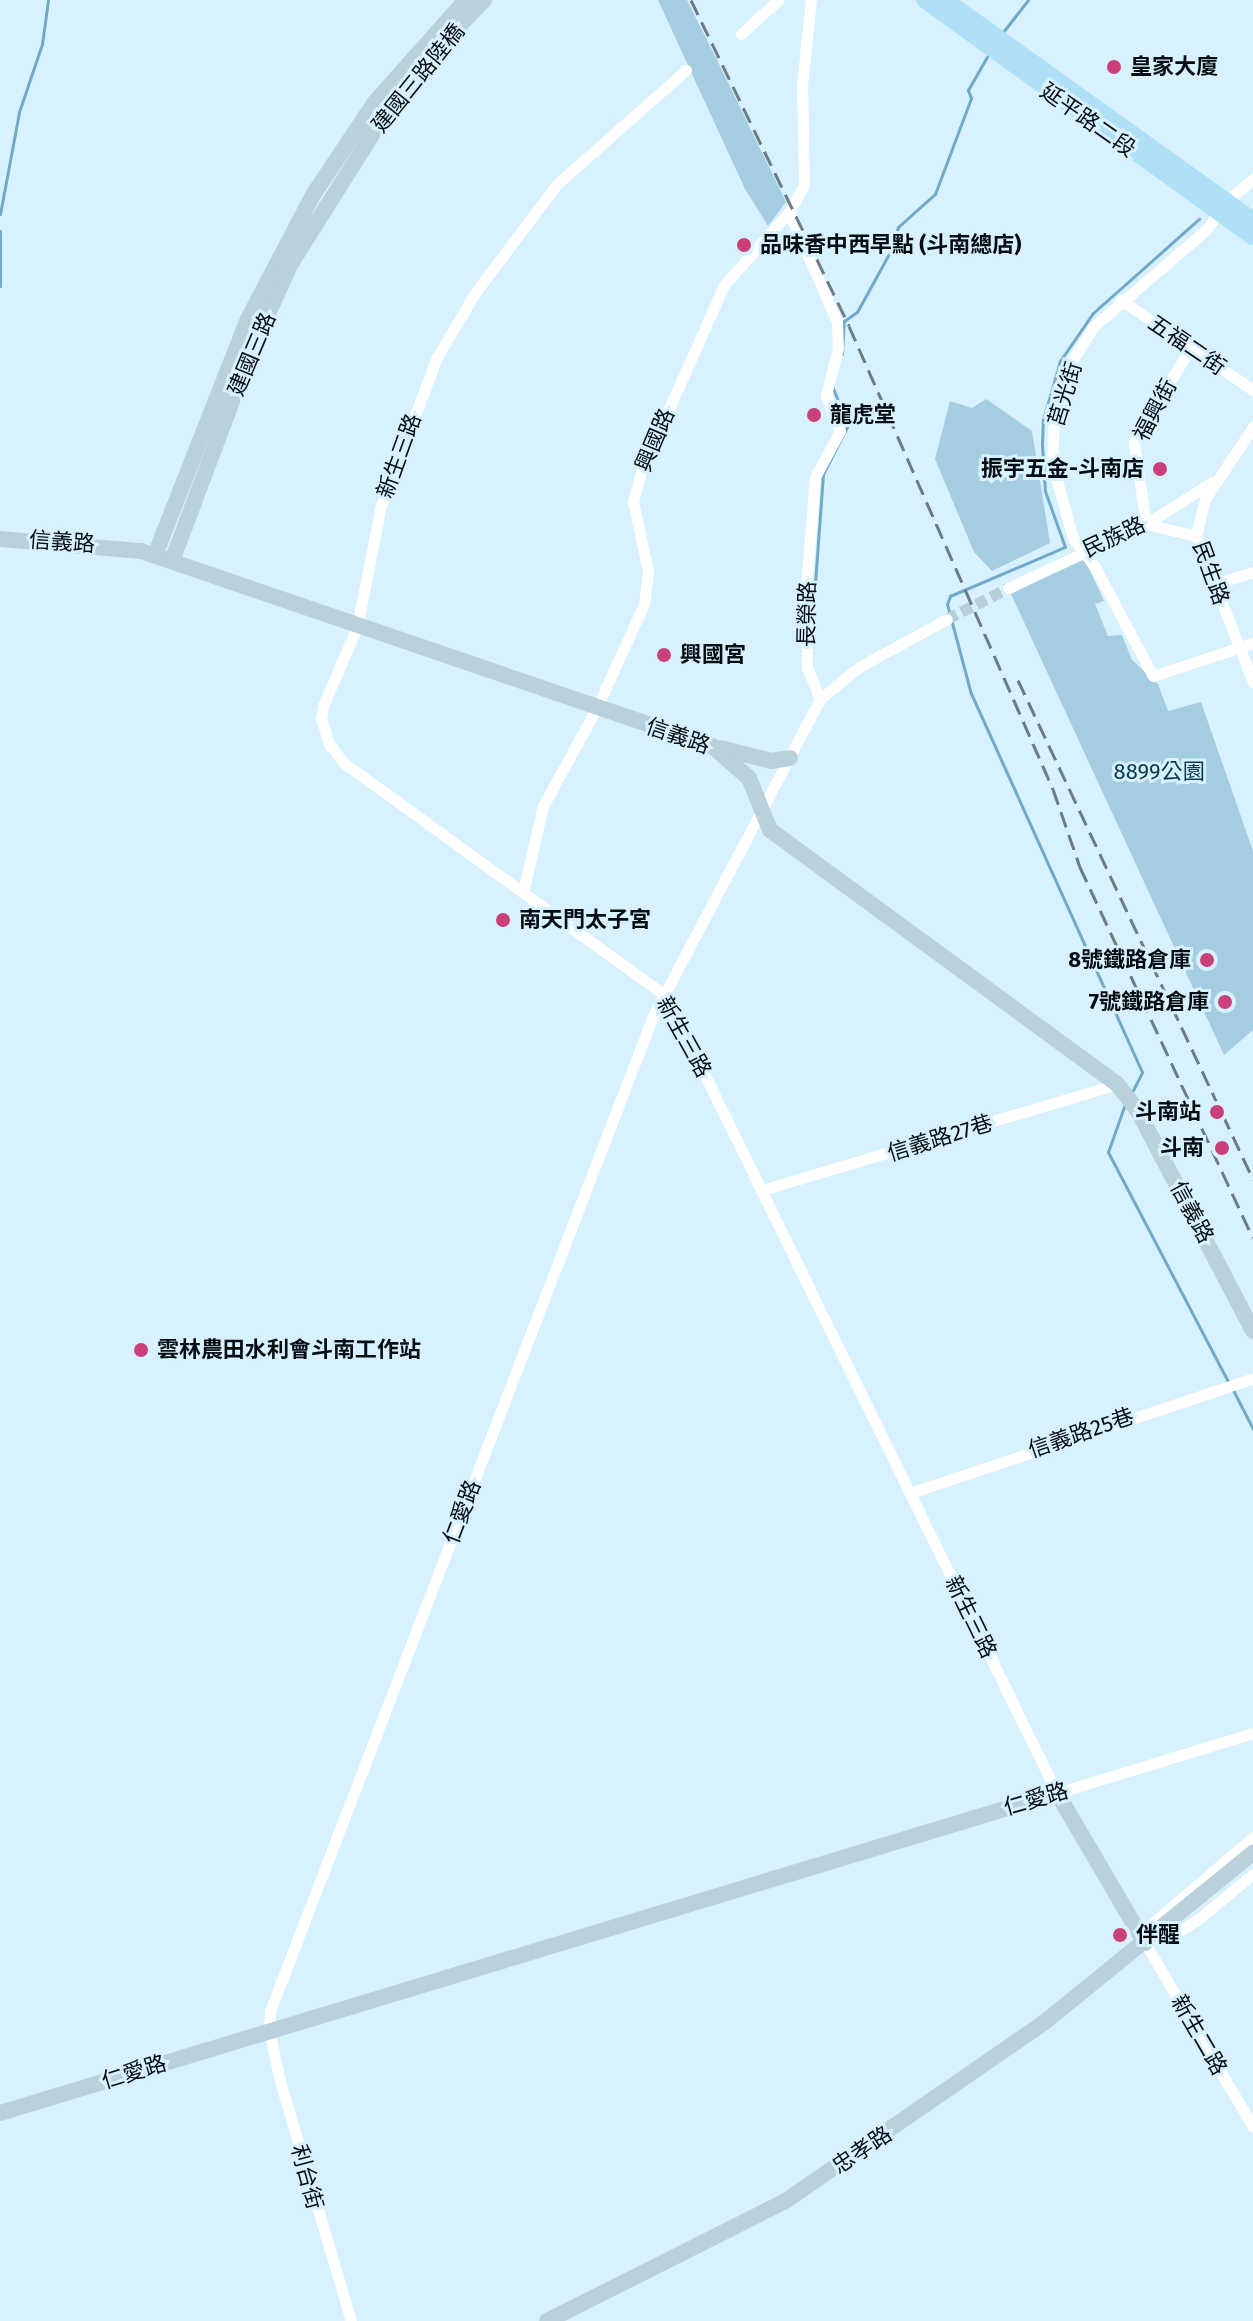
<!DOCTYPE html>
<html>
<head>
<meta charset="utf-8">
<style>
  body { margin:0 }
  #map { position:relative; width:1253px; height:2321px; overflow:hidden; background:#d8f1fe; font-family:"Fira Sans","Noto Sans TC",sans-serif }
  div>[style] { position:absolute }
  .green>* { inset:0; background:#a5cde1 }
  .stream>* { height:3px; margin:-1.5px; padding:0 1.5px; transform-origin:1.5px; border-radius:1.5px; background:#71aac7 }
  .street-tunnel>* { height:11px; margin-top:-5.5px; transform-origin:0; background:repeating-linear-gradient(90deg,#b8cfdb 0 11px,transparent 0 16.5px) }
  .street>* { height:11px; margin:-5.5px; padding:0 5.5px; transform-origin:5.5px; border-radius:5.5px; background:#fff }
  .secondary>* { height:16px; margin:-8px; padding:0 8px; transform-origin:8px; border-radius:8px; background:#bad1db }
  .primary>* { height:16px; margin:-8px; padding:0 8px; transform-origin:8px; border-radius:8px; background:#afe0f8 }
  .rail>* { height:3px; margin-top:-1.5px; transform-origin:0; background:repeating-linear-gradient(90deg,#6b7c85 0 16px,transparent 0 24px) }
  .dots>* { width:22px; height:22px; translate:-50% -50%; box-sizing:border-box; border:4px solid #d8f1fe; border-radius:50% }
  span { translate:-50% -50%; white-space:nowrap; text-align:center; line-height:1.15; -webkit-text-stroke:6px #d8f1fe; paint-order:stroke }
  .poi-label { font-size:22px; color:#040d12; font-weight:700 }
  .left { translate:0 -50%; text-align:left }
  .right { translate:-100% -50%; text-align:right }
  .street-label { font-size:22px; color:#040d12 }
  .park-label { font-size:22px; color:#073a4f }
</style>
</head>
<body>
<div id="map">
  <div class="green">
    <div style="clip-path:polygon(658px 0,687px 0,718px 62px,786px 202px,768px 226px,745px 189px)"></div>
    <div style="clip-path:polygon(986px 399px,1032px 431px,1050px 543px,992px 571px,974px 552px,935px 459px,950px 401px,972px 408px)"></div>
    <div style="clip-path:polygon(1084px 558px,1104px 601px,1095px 604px,1108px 636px,1122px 635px,1132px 660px,1158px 684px,1168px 711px,1201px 702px,1253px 851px,1253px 1030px,1224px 1055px,1011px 594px)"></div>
  </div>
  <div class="stream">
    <div style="left:1003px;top:32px;width:41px;rotate:-52deg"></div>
    <div style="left:0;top:214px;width:104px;rotate:-79.4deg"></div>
    <div style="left:19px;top:112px;width:72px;rotate:-71.3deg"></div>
    <div style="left:42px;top:44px;width:44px;rotate:-82.2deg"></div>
    <div style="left:0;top:231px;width:55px;rotate:90deg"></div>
    <div style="left:842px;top:354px;width:33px;rotate:-87deg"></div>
    <div style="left:844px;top:321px;width:16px;rotate:-35deg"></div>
    <div style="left:857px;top:312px;width:68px;rotate:-61.2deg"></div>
    <div style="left:890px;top:252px;width:26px;rotate:-72deg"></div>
    <div style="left:898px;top:227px;width:50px;rotate:-41.7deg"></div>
    <div style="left:935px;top:194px;width:103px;rotate:-69.4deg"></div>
    <div style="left:971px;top:98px;width:9px;rotate:-111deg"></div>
    <div style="left:968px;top:90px;width:40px;rotate:-60.3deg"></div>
    <div style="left:812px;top:624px;width:150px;rotate:-85.8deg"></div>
    <div style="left:823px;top:474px;width:55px;rotate:-63deg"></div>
    <div style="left:848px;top:425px;width:42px;rotate:-112.3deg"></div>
    <div style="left:1131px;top:1094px;width:25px;rotate:-63deg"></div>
    <div style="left:1142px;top:1072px;width:415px;rotate:-114.3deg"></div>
    <div style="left:971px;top:694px;width:93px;rotate:-104.9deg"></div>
    <div style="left:947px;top:604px;width:9px;rotate:-69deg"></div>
    <div style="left:950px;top:596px;width:125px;rotate:-23.1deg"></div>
    <div style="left:1065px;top:547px;width:59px;rotate:-109.7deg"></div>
    <div style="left:1045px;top:491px;width:47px;rotate:-93.7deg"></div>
    <div style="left:1042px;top:444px;width:24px;rotate:-88deg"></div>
    <div style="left:1043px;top:420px;width:61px;rotate:-73.9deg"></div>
    <div style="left:1060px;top:361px;width:58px;rotate:-55.5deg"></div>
    <div style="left:1093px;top:313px;width:142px;rotate:-41.6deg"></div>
    <div style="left:1125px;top:1104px;width:51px;rotate:109.5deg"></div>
    <div style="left:1108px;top:1152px;width:261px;rotate:62.4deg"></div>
    <div style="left:1233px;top:1390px;width:44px;rotate:62.9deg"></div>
  </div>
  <div class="street-tunnel">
    <div style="left:947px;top:619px;width:68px;rotate:-26.9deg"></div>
  </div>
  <div class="street">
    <div style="left:741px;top:34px;width:50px;rotate:-42.6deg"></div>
    <div style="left:686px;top:70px;width:172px;rotate:138.5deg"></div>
    <div style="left:557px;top:184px;width:133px;rotate:127deg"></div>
    <div style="left:477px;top:290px;width:78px;rotate:120.8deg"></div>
    <div style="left:437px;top:357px;width:158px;rotate:110.7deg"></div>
    <div style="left:381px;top:505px;width:124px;rotate:101.1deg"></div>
    <div style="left:357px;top:627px;width:86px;rotate:113.3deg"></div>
    <div style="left:323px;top:706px;width:12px;rotate:99deg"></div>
    <div style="left:321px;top:718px;width:27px;rotate:73deg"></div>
    <div style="left:329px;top:744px;width:24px;rotate:52deg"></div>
    <div style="left:344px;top:763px;width:397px;rotate:35.9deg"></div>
    <div style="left:666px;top:996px;width:888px;rotate:63.87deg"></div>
    <div style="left:1057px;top:1793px;width:205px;rotate:-17deg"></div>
    <div style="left:1253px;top:179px;width:34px;rotate:140deg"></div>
    <div style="left:1227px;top:201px;width:36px;rotate:126deg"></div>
    <div style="left:1206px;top:230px;width:148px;rotate:139.4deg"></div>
    <div style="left:1094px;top:326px;width:41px;rotate:122.2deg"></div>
    <div style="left:1072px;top:361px;width:61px;rotate:107.2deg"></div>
    <div style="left:1054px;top:419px;width:44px;rotate:92.6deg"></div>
    <div style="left:1052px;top:463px;width:78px;rotate:74.4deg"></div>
    <div style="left:1073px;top:538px;width:36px;rotate:53deg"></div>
    <div style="left:1095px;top:567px;width:123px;rotate:62deg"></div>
    <div style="left:1153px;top:676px;width:105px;rotate:-18.3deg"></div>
    <div style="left:789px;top:212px;width:120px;rotate:66.4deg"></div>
    <div style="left:837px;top:322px;width:26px;rotate:88deg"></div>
    <div style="left:838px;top:348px;width:49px;rotate:104.3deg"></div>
    <div style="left:826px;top:395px;width:39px;rotate:69deg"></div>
    <div style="left:840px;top:431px;width:52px;rotate:118.5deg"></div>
    <div style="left:815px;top:477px;width:110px;rotate:94.7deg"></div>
    <div style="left:806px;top:587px;width:80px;rotate:89.3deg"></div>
    <div style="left:807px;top:667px;width:35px;rotate:68deg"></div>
    <div style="left:1121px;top:300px;width:160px;rotate:34.3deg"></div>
    <div style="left:1190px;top:348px;width:110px;rotate:120.5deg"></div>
    <div style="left:1134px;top:443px;width:82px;rotate:81.6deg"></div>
    <div style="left:1146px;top:524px;width:51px;rotate:13.5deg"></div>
    <div style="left:1253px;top:427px;width:87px;rotate:123.7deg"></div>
    <div style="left:1205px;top:499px;width:38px;rotate:104deg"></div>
    <div style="left:1196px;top:536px;width:157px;rotate:68.7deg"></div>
    <div style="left:1214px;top:584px;width:41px;rotate:-17.1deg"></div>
    <div style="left:1008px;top:588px;width:152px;rotate:-24.9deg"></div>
    <div style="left:1146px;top:524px;width:78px;rotate:-32.5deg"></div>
    <div style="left:523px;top:892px;width:88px;rotate:-76.9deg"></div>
    <div style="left:543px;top:806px;width:111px;rotate:-61.3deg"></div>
    <div style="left:596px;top:709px;width:115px;rotate:-65.4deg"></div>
    <div style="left:644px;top:604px;width:33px;rotate:-83deg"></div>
    <div style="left:648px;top:571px;width:72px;rotate:-102.1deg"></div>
    <div style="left:633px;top:501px;width:35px;rotate:-74deg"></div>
    <div style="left:643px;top:467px;width:199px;rotate:-66deg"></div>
    <div style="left:724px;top:285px;width:98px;rotate:-48.3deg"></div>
    <div style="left:789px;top:212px;width:31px;rotate:-61deg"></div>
    <div style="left:804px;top:185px;width:100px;rotate:-91.1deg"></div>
    <div style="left:802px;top:85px;width:85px;rotate:-84deg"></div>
    <div style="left:762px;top:1190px;width:370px;rotate:-16.6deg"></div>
    <div style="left:910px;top:1493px;width:362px;rotate:-18.5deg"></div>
    <div style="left:1253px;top:1837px;width:130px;rotate:139.4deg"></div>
    <div style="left:1154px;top:1922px;width:16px;rotate:97deg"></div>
    <div style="left:1152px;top:1938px;width:18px;rotate:-6deg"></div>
    <div style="left:1170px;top:1936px;width:30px;rotate:-30deg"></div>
    <div style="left:1196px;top:1921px;width:74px;rotate:-39.5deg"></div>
    <div style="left:1145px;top:1943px;width:213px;rotate:59.6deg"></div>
    <div style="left:351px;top:2321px;width:250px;rotate:-106.5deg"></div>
    <div style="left:280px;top:2081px;width:51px;rotate:-102.4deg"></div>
    <div style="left:269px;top:2031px;width:20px;rotate:-87deg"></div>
    <div style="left:270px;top:2011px;width:1066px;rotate:-68.95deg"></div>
    <div style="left:653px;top:1016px;width:358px;rotate:-62.2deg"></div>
    <div style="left:820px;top:699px;width:50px;rotate:-39.4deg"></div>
    <div style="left:859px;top:667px;width:100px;rotate:-28.6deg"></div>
  </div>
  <div class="secondary">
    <div style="left:0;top:539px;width:142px;rotate:4.9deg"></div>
    <div style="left:141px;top:551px;width:603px;rotate:18.86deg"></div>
    <div style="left:712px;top:746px;width:49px;rotate:40.9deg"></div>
    <div style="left:749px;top:778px;width:56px;rotate:68deg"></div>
    <div style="left:770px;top:830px;width:430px;rotate:36.2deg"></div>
    <div style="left:1117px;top:1084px;width:34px;rotate:52deg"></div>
    <div style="left:1138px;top:1111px;width:248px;rotate:62.4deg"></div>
    <div style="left:155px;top:555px;width:254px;rotate:-68.5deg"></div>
    <div style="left:248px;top:319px;width:140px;rotate:-62.3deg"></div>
    <div style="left:313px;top:195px;width:112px;rotate:-56.3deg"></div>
    <div style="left:375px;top:102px;width:137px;rotate:-48.3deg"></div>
    <div style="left:172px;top:561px;width:221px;rotate:-69.4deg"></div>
    <div style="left:250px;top:354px;width:98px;rotate:-65.8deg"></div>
    <div style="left:290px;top:265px;width:178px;rotate:-57.8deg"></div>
    <div style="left:385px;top:114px;width:79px;rotate:-51.7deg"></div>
    <div style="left:434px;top:52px;width:72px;rotate:-46.1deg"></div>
    <div style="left:721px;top:748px;width:52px;rotate:14.6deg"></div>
    <div style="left:771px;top:761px;width:19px;rotate:-9deg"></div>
    <div style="left:0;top:2113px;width:1104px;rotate:-16.84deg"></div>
    <div style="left:1057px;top:1793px;width:174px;rotate:59.6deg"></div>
    <div style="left:547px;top:2321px;width:265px;rotate:-26.7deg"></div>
    <div style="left:784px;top:2202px;width:318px;rotate:-34.6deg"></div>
    <div style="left:1046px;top:2021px;width:267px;rotate:-39.1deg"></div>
  </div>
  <div class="primary">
    <div style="left:924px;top:0;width:405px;rotate:35.8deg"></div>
    <div style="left:946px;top:0;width:378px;rotate:35.6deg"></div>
  </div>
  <div class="rail">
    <div style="left:691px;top:0;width:362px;rotate:64.1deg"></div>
    <div style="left:849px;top:326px;width:506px;rotate:66.22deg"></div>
    <div style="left:1053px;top:789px;width:83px;rotate:70.9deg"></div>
    <div style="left:1080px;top:867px;width:409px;rotate:65deg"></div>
    <div style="left:1018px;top:680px;width:552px;rotate:64.78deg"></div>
  </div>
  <div class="dots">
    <div style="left:1114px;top:67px;background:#ca4078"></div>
    <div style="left:744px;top:245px;background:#ca4078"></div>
    <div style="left:814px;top:415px;background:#ca4078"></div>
    <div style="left:1160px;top:469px;background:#ca4078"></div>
    <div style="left:664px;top:655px;background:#ca4078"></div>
    <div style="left:503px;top:920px;background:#ca4078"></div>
    <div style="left:1207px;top:960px;background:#ca4078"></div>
    <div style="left:1225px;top:1002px;background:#ca4078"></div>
    <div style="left:1217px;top:1112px;background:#ca4078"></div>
    <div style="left:1222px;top:1148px;background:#ca4078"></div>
    <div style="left:141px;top:1350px;background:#ca4078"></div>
    <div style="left:1120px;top:1935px;background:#ca4078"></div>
  </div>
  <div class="poi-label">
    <span class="left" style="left:1130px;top:67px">皇家大廈</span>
    <span class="left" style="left:760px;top:245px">品味香中西早點 (斗南總店)</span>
    <span class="left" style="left:830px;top:415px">龍虎堂</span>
    <span class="right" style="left:1144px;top:469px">振宇五金-斗南店</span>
    <span class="left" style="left:680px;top:655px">興國宮</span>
    <span class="left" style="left:519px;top:920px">南天門太子宮</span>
    <span class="right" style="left:1191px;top:960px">8號鐵路倉庫</span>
    <span class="right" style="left:1209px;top:1002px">7號鐵路倉庫</span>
    <span class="right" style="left:1201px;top:1112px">斗南站</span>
    <span class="right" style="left:1204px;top:1148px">斗南</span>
    <span class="left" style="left:157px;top:1350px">雲林農田水利會斗南工作站</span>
    <span class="left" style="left:1136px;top:1935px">伴醒</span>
  </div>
  <div class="street-label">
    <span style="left:418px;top:78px;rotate:-51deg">建國三路陸橋</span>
    <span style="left:1088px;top:120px;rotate:35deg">延平路二段</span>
    <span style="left:1187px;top:345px;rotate:34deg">五福二街</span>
    <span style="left:252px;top:354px;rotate:-67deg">建國三路</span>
    <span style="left:1065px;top:394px;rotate:-73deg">莒光街</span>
    <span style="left:1155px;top:410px;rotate:-62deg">福興街</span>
    <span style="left:655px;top:440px;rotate:-67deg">興國路</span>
    <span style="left:399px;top:456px;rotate:-70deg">新生三路</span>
    <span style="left:1114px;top:537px;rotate:-25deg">民族路</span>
    <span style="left:62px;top:542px;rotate:4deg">信義路</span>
    <span style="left:1211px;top:573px;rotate:70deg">民生路</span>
    <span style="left:807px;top:614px;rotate:-89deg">長榮路</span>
    <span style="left:678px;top:736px;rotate:19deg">信義路</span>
    <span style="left:684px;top:1037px;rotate:61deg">新生三路</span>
    <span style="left:940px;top:1138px;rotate:-17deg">信義路27巷</span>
    <span style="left:1192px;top:1212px;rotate:62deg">信義路</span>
    <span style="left:1081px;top:1433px;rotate:-19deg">信義路25巷</span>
    <span style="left:462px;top:1512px;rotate:-69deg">仁愛路</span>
    <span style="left:971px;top:1617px;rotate:64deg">新生三路</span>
    <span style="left:1036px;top:1799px;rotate:-16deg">仁愛路</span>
    <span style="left:1199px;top:2035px;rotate:60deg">新生二路</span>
    <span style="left:134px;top:2072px;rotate:-17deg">仁愛路</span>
    <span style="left:862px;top:2150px;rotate:-34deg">忠孝路</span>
    <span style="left:307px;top:2177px;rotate:75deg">利台街</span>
  </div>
  <div class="park-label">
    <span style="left:1159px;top:772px">8899公園</span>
  </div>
</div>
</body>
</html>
